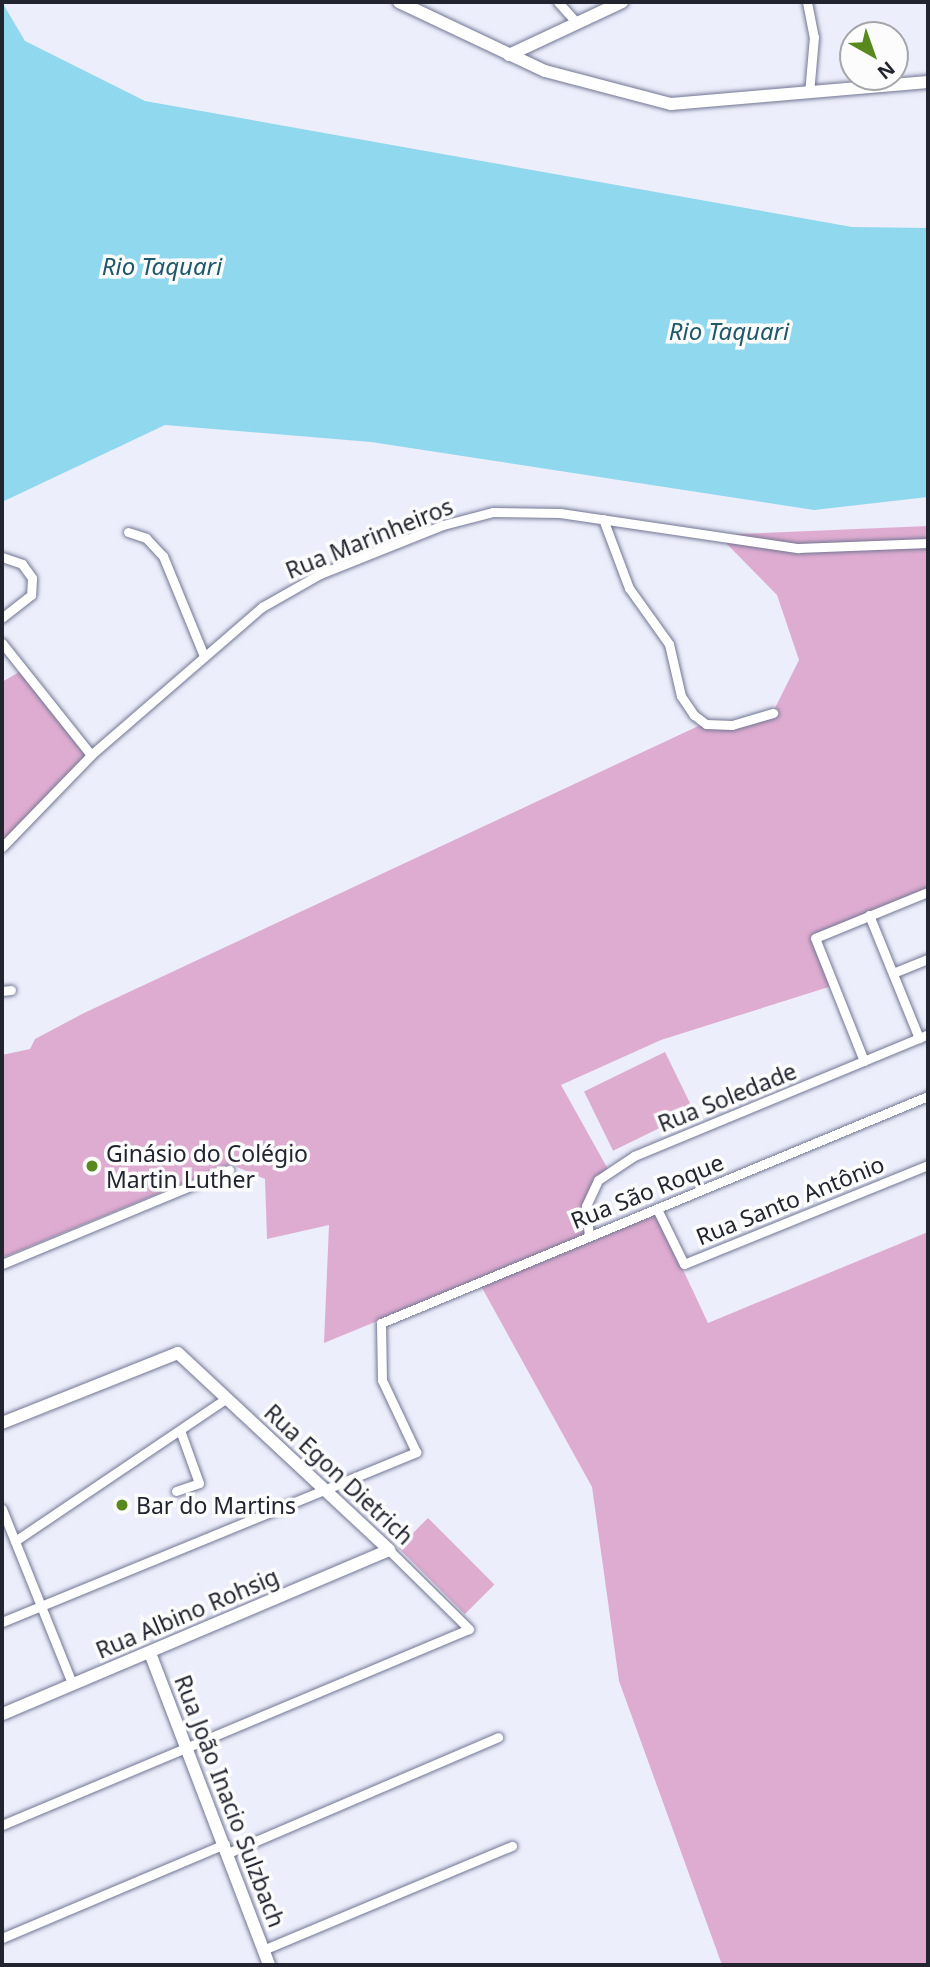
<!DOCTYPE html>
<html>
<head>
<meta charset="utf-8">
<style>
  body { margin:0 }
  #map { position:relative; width:930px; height:1967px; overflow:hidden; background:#eceefb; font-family:"Noto Sans",sans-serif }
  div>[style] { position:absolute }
  .green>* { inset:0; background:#ddaccf; transform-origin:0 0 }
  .forest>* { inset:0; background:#dfacd1 }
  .water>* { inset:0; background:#90d8ee }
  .roads { filter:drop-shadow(0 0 2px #727692) drop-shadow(0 0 2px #727692) }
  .street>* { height:9px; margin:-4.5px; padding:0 4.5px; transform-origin:4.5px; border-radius:4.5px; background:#fff }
  .secondary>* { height:12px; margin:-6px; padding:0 6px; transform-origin:6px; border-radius:6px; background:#fff }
  .dots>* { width:19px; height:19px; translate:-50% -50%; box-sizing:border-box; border:4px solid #fcfcfc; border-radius:50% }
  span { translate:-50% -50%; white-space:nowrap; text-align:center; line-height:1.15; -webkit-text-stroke:7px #fcfcfc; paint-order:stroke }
  .street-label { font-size:23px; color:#222430 }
  .poi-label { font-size:23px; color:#222430 }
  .left { translate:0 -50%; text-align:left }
  .water-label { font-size:24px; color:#1f5969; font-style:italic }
  .frame { position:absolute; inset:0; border:4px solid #222430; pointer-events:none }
  .north { position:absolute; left:839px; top:21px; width:70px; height:70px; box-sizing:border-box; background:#fcfcfc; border:2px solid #a5a6aa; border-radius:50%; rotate:140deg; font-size:19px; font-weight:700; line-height:28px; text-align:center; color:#222430 }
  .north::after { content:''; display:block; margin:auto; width:24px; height:32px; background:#57891f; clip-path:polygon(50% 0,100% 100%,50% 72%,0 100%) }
</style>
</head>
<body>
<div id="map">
  <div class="green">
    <div style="left:665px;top:1052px;width:66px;height:90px;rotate:64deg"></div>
    <div style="left:428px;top:1518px;width:94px;height:42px;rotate:45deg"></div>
  </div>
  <div class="forest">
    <div style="clip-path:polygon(928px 526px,928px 891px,815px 936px,835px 985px,661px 1040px,561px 1085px,609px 1171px,587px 1205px,589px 1234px,324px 1343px,329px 1225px,267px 1239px,265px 1179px,230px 1164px,2px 1258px,2px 1055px,30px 1049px,35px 1039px,84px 1013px,707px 722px,732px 724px,773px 712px,799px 660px,777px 595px,718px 535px)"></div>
    <div style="clip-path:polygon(19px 672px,91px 755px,2px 847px,2px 682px)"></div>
    <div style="clip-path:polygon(656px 1212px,708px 1323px,928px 1232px,928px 1965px,722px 1965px,619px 1681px,592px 1487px,481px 1286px)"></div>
  </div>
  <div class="water">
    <div style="clip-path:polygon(2px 2px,25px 41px,145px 101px,852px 227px,928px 228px,928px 497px,814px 510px,371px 442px,165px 425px,2px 502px)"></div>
  </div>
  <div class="roads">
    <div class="street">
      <div style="left:558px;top:2px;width:28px;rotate:48deg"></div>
      <div style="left:807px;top:2px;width:36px;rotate:79deg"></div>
      <div style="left:814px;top:37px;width:56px;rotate:95.1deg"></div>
      <div style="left:603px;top:519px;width:74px;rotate:69.4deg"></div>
      <div style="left:629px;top:588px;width:69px;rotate:54.5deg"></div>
      <div style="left:669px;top:644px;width:53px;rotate:77deg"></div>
      <div style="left:681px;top:696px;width:23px;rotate:56deg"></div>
      <div style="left:694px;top:715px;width:15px;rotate:37deg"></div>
      <div style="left:706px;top:724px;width:26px;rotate:2deg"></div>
      <div style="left:732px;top:725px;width:43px;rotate:-16.3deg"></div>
      <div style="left:128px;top:532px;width:19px;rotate:18deg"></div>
      <div style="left:146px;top:538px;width:25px;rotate:47deg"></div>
      <div style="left:163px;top:556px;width:108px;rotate:67.7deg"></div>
      <div style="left:2px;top:557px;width:21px;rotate:19deg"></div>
      <div style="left:22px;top:564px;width:17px;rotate:54deg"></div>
      <div style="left:32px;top:578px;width:17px;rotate:93deg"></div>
      <div style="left:31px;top:595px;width:37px;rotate:142deg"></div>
      <div style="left:2px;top:643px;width:143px;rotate:51.5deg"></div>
      <div style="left:2px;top:847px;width:128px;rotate:-45.9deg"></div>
      <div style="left:91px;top:755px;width:226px;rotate:-40.9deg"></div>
      <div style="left:262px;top:607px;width:67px;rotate:-29.6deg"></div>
      <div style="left:320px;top:574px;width:132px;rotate:-21.7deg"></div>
      <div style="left:443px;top:525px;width:52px;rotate:-14.6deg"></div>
      <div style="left:493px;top:512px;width:67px;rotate:0.9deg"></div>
      <div style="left:560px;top:513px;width:241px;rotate:8.4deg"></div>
      <div style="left:798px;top:548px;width:130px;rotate:-2.2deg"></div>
      <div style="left:869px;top:915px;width:133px;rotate:67.9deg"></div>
      <div style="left:893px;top:973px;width:38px;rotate:-22deg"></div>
      <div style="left:2px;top:991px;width:9px;rotate:-6deg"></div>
      <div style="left:864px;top:1061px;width:132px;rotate:-111.7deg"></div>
      <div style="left:815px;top:938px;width:122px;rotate:-22.2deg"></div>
      <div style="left:657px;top:1209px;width:61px;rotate:63.9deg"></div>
      <div style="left:684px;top:1264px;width:263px;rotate:-22.1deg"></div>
      <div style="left:589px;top:1236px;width:30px;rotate:-96deg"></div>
      <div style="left:586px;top:1206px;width:29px;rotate:-65deg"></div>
      <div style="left:598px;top:1180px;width:43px;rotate:-33.7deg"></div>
      <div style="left:634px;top:1156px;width:318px;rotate:-22.5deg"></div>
      <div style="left:2px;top:1264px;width:246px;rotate:-22.5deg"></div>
      <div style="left:176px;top:1491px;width:24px;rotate:-19deg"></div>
      <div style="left:199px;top:1483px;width:53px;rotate:-109.8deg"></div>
      <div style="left:2px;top:1509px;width:188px;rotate:68.1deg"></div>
      <div style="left:15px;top:1541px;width:256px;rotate:-34deg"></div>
      <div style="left:2px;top:1622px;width:448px;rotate:-22.3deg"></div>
      <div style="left:416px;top:1452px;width:80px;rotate:-115.3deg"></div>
      <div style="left:382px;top:1380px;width:57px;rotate:-91deg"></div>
      <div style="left:381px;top:1323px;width:592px;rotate:-22.54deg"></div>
      <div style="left:2px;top:1825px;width:506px;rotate:-22.77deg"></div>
      <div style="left:469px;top:1629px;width:112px;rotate:-135.4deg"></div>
      <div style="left:228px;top:1853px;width:294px;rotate:-23.2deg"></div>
      <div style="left:2px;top:1938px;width:242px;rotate:-22.9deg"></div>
      <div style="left:263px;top:1950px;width:270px;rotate:-22.7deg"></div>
    </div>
    <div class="secondary">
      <div style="left:399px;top:2px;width:161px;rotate:25.3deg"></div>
      <div style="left:545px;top:71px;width:130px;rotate:14.7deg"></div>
      <div style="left:671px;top:104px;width:258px;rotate:-4.9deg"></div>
      <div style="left:509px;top:55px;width:125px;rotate:-25.1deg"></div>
      <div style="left:2px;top:1423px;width:189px;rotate:-21.7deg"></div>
      <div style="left:178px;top:1353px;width:289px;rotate:43deg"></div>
      <div style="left:389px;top:1550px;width:420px;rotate:157deg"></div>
      <div style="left:150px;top:1653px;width:334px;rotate:69.1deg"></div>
    </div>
  </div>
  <div class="dots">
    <div style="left:92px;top:1166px;background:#57891f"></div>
    <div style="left:122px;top:1505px;background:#57891f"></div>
  </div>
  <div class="street-label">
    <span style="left:369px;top:538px;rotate:-22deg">Rua Marinheiros</span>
    <span style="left:727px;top:1097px;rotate:-22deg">Rua Soledade</span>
    <span style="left:647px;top:1191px;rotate:-22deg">Rua São Roque</span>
    <span style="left:790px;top:1200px;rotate:-22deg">Rua Santo Antônio</span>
    <span style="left:339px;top:1474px;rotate:43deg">Rua Egon Dietrich</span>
    <span style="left:187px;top:1613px;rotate:-23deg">Rua Albino Rohsig</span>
    <span style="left:230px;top:1801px;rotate:69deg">Rua João Inacio Sulzbach</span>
  </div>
  <div class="poi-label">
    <span class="left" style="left:106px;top:1166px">Ginásio do Colégio<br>Martin Luther</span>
    <span class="left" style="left:136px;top:1505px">Bar do Martins</span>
  </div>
  <div class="water-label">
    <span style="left:162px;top:266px">Rio Taquari</span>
    <span style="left:729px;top:331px">Rio Taquari</span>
  </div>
  <div class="frame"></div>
  <div class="north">N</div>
</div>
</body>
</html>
